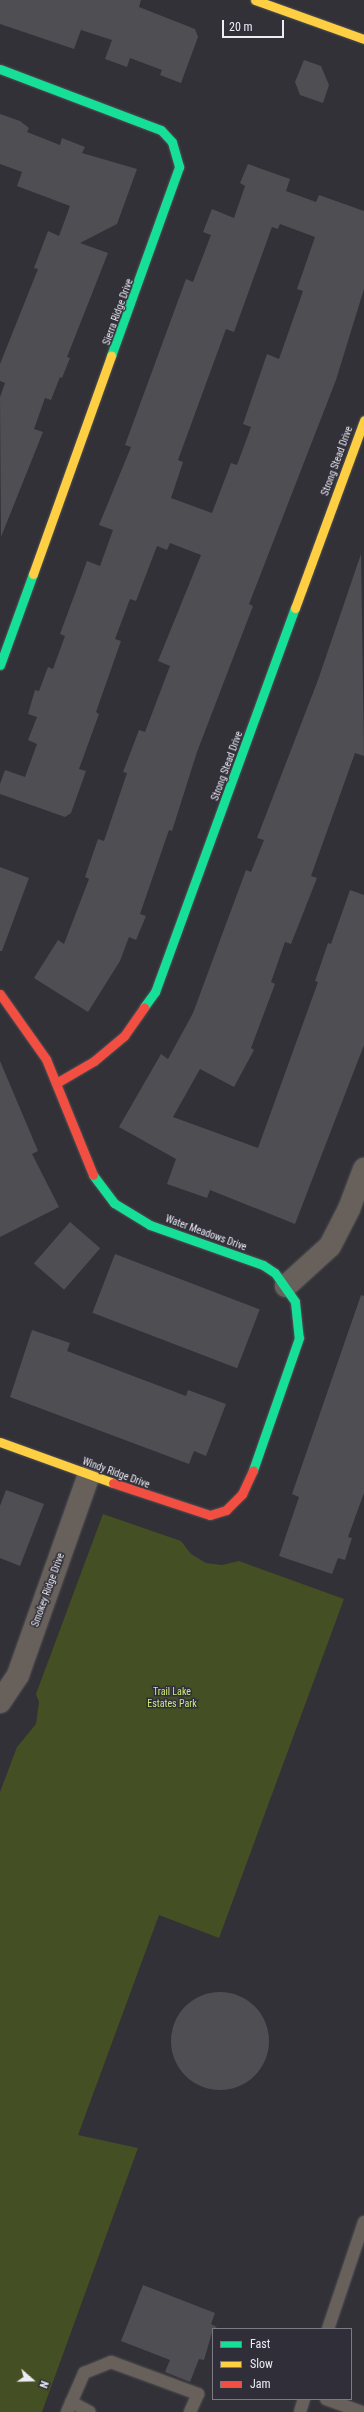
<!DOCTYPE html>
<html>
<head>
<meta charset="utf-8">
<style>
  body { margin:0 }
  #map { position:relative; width:364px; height:2412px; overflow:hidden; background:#323137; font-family:"Roboto Condensed",sans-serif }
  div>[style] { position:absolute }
  .green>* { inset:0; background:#444f23 }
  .building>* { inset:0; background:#4f4e53; transform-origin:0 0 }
  .round { border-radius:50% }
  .roads { filter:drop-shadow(0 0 1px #515054) drop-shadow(0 0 1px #515054) }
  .lane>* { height:12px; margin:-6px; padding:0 6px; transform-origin:6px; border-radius:6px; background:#68615b }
  .street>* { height:22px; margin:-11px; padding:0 11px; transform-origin:11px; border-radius:11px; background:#68615b }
  .fast>* { height:9px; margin:-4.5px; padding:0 4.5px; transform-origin:4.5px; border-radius:4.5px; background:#16e098 }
  .slow>* { height:9px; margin:-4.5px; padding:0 4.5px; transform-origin:4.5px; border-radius:4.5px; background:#ffcf43 }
  .jam>* { height:9px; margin:-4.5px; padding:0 4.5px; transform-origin:4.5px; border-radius:4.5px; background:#f24e42 }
  span { translate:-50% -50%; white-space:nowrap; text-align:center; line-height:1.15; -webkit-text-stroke:3px #302f39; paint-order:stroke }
  .street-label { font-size:10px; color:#edecf3 }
  .park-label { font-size:10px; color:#cce87c }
  .legend { position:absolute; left:212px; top:2328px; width:140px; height:72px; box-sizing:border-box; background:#302f39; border:1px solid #7c7b83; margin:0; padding:5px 7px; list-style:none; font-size:12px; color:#edecf3 }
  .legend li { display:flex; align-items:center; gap:8px; height:20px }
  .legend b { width:20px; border:1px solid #7c7b83 }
  .north { position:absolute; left:12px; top:2360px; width:40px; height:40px; -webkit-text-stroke:3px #302f39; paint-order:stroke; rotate:110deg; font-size:11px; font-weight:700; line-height:16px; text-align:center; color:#edecf3 }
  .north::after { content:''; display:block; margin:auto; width:14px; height:18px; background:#edecf3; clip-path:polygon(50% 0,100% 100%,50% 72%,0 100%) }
  .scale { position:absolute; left:222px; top:20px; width:62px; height:18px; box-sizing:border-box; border:2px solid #edecf3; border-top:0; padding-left:5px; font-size:12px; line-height:14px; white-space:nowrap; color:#edecf3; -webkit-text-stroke:3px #302f39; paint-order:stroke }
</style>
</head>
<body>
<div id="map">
  <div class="green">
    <div style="clip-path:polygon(103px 1514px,181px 1541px,191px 1554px,206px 1563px,222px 1565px,239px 1561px,344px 1599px,219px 1938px,159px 1915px,78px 2135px,138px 2148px,42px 2412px,0 2412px,0 1792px,17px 1747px,36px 1724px,39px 1702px,36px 1694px)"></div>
  </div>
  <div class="building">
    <div style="clip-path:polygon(0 0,141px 0,139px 7px,195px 29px,198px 37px,181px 83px,160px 75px,162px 70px,130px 58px,127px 67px,105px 59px,112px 40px,81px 30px,74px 49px,0 24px)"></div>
    <div style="clip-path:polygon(304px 60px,321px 66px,329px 85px,323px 103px,300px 95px,295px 82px)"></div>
    <div style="clip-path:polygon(0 114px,20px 121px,29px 128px,27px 132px,60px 145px,62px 138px,85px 147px,82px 153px,137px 169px,117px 224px,80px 243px,108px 253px,67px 357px,70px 358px,62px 378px,60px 377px,51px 400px,45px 398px,34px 429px,43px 432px,1px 537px,0 397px,5px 383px,0 381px,0 364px,38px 269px,34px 268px,48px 231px,59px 236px,70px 206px,17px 186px,22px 172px,0 164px)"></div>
    <div style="clip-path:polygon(evenodd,248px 164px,290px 179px,286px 191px,316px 202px,319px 195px,364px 211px,364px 289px,336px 380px,249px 604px,253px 606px,197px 752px,172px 831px,169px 830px,140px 914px,146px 916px,136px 940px,129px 937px,120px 961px,88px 1012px,34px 978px,58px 940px,64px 944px,89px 879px,85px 877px,98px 839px,104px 841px,127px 773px,123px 772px,139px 730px,145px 732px,170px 666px,158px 661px,201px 555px,170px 543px,167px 550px,157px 546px,136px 601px,130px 599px,115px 639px,121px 641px,96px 712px,99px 714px,79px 769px,86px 771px,71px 813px,65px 817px,0 794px,0 784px,5px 770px,25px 777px,37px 744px,28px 740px,37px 717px,28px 714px,35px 690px,39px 691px,48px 667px,53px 669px,65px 636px,60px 634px,87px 561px,100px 566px,113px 530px,99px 525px,131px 447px,125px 445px,186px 279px,193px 282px,211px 235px,203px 232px,212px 209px,234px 218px,245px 186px,240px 183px,248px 164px,280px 224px,315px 237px,297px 289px,303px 291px,279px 359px,267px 354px,243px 424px,251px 427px,237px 465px,231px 463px,212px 513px,171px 498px,183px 462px,178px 460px,226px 329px,234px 332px,272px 227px,278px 229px,280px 224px)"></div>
    <div style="clip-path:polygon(361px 554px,364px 756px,355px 753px,311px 876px,317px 878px,291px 944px,285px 942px,271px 982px,275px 984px,251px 1048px,254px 1050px,234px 1087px,200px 1069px,173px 1117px,258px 1148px,318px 982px,315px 981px,328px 943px,331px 944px,350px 890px,364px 895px,364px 1045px,295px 1224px,210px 1190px,207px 1198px,167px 1184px,176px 1159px,119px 1127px,161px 1054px,168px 1059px,193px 1013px,246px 870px,251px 872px,264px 840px,257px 838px,318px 680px)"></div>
    <div style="clip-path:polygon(0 867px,29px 878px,2px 951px,0 951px)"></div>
    <div style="clip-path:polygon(0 1061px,38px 1151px,32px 1154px,59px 1207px,0 1237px)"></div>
    <div style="left:70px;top:1222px;width:40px;height:55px;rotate:41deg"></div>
    <div style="left:115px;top:1254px;width:155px;height:63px;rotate:21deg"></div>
    <div style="clip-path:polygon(361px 1295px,364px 1296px,364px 1493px,348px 1537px,352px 1538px,345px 1560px,338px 1558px,332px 1574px,279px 1556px,299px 1497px,292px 1494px)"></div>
    <div style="clip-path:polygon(32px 1330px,70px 1343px,67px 1351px,186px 1396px,188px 1390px,226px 1404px,206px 1456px,194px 1451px,189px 1464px,10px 1397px)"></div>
    <div style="clip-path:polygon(6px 1490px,44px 1504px,20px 1566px,0 1558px,0 1506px)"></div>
    <div class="round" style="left:171px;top:1992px;width:98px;height:98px"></div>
    <div style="clip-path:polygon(143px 2285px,215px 2313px,211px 2324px,217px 2327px,213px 2329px,204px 2360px,199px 2359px,190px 2382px,165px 2372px,170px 2360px,121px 2341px)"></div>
  </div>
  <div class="roads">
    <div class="lane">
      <div style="left:328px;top:2329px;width:113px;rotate:-71.4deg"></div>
      <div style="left:326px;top:2399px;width:37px;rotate:20deg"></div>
      <div style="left:71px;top:2402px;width:21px;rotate:28deg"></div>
      <div style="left:67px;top:2412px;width:43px;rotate:-66.4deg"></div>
      <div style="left:84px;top:2373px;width:29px;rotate:-22deg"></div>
      <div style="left:111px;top:2362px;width:93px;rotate:20.2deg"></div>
      <div style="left:198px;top:2394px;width:20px;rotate:114deg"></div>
      <div style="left:300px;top:2412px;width:14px;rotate:-73deg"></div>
    </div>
    <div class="street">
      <div style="left:286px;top:1286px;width:59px;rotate:-42.3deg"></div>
      <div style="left:330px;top:1246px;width:42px;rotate:-62.8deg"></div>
      <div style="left:349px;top:1209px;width:43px;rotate:-69.4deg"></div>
      <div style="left:0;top:1702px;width:32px;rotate:-56deg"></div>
      <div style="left:18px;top:1675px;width:212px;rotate:-70.5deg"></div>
    </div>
    <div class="fast">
      <div style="left:0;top:69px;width:172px;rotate:20.8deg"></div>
      <div style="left:161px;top:130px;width:16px;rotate:47deg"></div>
      <div style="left:172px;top:142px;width:26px;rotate:74deg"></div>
      <div style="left:179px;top:167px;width:201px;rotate:109.8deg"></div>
      <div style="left:0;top:665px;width:97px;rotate:-70.1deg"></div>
      <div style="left:144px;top:1007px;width:19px;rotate:-54deg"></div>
      <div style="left:155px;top:992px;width:409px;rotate:-70deg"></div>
      <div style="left:93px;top:1175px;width:35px;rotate:53deg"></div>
      <div style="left:114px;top:1203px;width:42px;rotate:31.4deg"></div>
      <div style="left:150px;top:1225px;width:120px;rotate:19.5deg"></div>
      <div style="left:263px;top:1265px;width:14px;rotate:34deg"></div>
      <div style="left:275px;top:1273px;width:35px;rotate:55deg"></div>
      <div style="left:295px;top:1302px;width:36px;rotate:84deg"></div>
      <div style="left:299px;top:1338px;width:140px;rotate:109.2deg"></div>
    </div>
    <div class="slow">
      <div style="left:255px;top:0;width:116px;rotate:19.7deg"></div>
      <div style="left:33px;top:574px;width:232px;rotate:-70.3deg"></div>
      <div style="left:295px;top:608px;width:200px;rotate:-69.8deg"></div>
      <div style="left:0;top:1442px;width:120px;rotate:19.9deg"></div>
    </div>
    <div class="jam">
      <div style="left:0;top:994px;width:80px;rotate:54.7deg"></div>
      <div style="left:46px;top:1059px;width:125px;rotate:67.9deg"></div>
      <div style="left:58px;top:1082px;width:42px;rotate:-30.3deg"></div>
      <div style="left:94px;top:1061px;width:39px;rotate:-40deg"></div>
      <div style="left:124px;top:1036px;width:35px;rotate:-55deg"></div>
      <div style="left:113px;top:1483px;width:102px;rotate:18.3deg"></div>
      <div style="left:210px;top:1515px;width:17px;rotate:-17deg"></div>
      <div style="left:226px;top:1510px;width:23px;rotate:-45deg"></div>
      <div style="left:242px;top:1494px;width:26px;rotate:-65deg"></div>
    </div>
  </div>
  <div class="street-label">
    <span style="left:118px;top:312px;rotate:-70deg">Sierra Ridge Drive</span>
    <span style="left:337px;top:461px;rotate:-70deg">Strong Stead Drive</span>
    <span style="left:227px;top:766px;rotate:-70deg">Strong Stead Drive</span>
    <span style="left:206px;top:1233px;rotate:20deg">Water Meadows Drive</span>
    <span style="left:116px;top:1473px;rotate:20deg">Windy Ridge Drive</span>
    <span style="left:48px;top:1590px;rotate:-70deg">Smokey Ridge Drive</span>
  </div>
  <div class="park-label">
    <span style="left:172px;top:1697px">Trail Lake<br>Estates Park</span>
  </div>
  <ul class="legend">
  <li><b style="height:5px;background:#16e098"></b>Fast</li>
  <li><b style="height:5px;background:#ffcf43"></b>Slow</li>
  <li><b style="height:5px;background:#f24e42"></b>Jam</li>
  </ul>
  <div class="north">N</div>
  <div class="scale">20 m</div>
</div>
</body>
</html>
